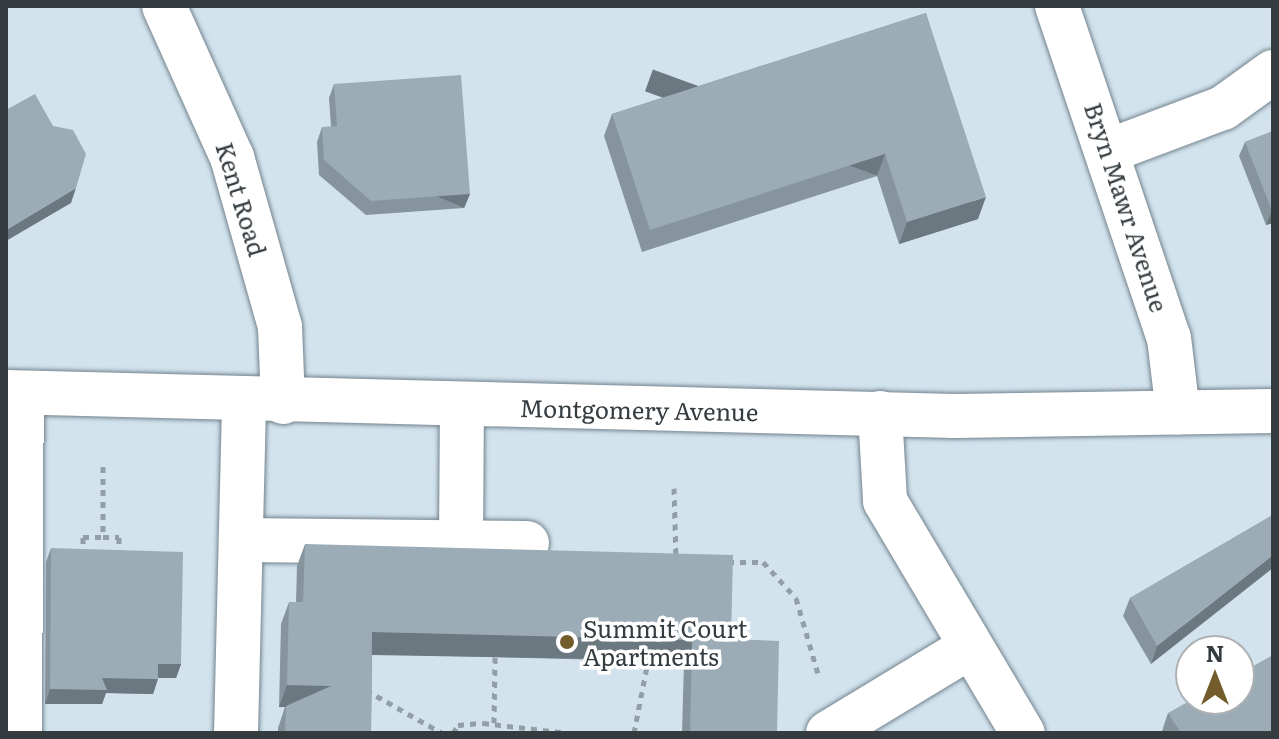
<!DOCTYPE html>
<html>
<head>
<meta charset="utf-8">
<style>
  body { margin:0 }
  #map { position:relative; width:1279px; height:739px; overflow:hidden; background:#d2e3ee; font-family:Literata,serif }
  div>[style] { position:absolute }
  .path>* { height:5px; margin-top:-2.5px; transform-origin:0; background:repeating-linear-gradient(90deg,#929fa7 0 6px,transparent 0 12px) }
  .roads { filter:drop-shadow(0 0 2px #73838d) drop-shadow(0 0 2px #73838d) }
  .minor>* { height:44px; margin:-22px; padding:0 22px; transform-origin:22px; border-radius:22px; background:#fff }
  .major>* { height:44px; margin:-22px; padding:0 22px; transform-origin:22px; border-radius:22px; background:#fff }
  .wall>* { inset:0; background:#85949d }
  .shaded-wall>* { inset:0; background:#6c787f; transform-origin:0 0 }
  .building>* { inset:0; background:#9bacb6 }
  .dots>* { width:22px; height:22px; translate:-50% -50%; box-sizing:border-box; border:4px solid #fff; border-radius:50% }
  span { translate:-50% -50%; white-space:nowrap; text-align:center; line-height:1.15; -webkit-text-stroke:7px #fff; paint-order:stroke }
  .street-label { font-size:24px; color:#353c40 }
  .poi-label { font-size:24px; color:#353c40 }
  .left { translate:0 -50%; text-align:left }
  .frame { position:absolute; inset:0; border:8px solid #353c40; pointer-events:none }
  .north { position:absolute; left:1175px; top:635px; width:80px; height:80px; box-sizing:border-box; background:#fff; border:2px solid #aeb1b3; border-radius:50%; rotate:0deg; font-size:22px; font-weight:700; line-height:32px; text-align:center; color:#353c40 }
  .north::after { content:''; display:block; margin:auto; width:28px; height:36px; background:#725c2c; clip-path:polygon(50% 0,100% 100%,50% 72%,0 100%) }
</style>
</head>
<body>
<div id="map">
  <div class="path">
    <div style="left:103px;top:466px;width:71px;rotate:90deg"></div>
    <div style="left:103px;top:537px;width:16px"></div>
    <div style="left:119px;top:537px;width:16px;rotate:90deg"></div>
    <div style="left:674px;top:488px;width:71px;rotate:88.4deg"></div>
    <div style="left:83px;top:555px;width:18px;rotate:-90deg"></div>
    <div style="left:83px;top:537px;width:20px"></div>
    <div style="left:728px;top:562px;width:35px"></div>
    <div style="left:763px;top:562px;width:49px;rotate:47.5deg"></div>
    <div style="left:796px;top:598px;width:82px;rotate:73.8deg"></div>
    <div style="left:366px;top:690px;width:87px;rotate:29.5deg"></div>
    <div style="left:494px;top:723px;width:66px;rotate:-89.1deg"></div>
    <div style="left:453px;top:733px;width:9px;rotate:-58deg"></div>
    <div style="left:458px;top:725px;width:25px;rotate:-5deg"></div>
    <div style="left:483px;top:723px;width:86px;rotate:6.7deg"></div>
    <div style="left:634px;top:733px;width:73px;rotate:-79deg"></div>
  </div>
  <div class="roads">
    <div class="minor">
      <div style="left:164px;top:6px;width:166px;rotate:65.8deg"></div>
      <div style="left:232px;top:157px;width:177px;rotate:74.2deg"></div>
      <div style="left:280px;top:327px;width:75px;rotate:87.7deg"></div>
      <div style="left:1057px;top:6px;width:350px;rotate:71.4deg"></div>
      <div style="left:1169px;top:338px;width:75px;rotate:83.1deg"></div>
      <div style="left:1111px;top:150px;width:120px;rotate:-20.6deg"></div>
      <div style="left:1223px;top:108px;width:62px;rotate:-35.8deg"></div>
      <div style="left:880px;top:413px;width:88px;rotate:86.7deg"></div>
      <div style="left:885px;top:501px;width:270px;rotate:59.3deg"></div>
      <div style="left:241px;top:540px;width:286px;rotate:0.6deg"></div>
      <div style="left:461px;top:542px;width:136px;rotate:-89.6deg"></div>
      <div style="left:20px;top:733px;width:340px;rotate:-89.7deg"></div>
      <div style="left:236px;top:733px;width:332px;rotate:-88.6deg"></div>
      <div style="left:828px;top:733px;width:166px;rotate:-31.2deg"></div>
    </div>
    <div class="major">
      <div style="left:6px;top:392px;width:949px;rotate:1.45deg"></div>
      <div style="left:955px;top:416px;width:318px;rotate:-0.9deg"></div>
    </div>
  </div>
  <div class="wall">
    <div style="clip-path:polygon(926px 13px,978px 219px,899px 244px,877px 176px,642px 252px,604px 136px,612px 114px)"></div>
    <div style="clip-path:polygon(334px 84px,470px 194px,464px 208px,366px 215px,319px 175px,317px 142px,322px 127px,331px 127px,329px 98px)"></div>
    <div style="clip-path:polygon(1273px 131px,1273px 223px,1266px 225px,1239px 156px,1245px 142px)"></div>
    <div style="clip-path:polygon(1273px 515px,1151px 664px,1123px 616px,1130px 598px)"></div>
    <div style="clip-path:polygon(305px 544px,731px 639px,777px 733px,682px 733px,684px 662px,372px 654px,371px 733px,278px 733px,278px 728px,285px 707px,279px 707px,281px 624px,289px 602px,296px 602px,297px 566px)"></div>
    <div style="clip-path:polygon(51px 548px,181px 664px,176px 678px,158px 678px,153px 694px,106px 693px,102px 704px,45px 704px,46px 562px)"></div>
    <div style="clip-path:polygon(1168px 713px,1273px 733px,1163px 733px,1162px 731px)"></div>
  </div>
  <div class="shaded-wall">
    <div style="left:885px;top:154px;width:23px;height:247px;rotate:110deg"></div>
    <div style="clip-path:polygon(76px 188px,71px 203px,6px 241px,6px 230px)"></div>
    <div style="left:470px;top:194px;width:15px;height:99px;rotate:113deg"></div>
    <div style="clip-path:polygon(986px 197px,978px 219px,899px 244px,907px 222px)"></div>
    <div style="clip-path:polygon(1272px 211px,1273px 211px,1273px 223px,1266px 225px)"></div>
    <div style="clip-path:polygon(1273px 555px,1273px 568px,1151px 664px,1157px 646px)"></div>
    <div style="left:372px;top:632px;width:320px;height:23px;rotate:1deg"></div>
    <div style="clip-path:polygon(158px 664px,181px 664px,176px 678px,153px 678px)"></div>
    <div style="clip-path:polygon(102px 678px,158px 679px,153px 694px,106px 693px,102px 704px,45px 704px,50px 689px)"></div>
    <div style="clip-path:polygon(287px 685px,331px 686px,323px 708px,279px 707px)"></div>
  </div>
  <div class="building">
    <div style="clip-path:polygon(926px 13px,986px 197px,907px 222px,885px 154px,650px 230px,612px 114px)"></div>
    <div style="clip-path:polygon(461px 75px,470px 194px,371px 201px,324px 160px,322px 127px,337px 126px,334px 84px)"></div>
    <div style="clip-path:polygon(35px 94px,53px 126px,73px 130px,86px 154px,76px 188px,6px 230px,6px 110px)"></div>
    <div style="clip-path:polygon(1273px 131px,1273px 211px,1272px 211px,1245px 142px)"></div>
    <div style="clip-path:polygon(1273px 515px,1273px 555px,1157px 646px,1130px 598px)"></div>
    <div style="clip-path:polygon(305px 544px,733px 555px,731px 639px,779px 641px,777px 733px,690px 733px,692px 640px,372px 632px,371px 733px,285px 733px,286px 706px,331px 686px,287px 685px,289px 602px,303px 602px)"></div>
    <div style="clip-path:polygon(51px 548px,183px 552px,181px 664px,158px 664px,158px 679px,102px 678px,107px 690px,50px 689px)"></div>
    <div style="clip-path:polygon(1273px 655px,1273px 733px,1181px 733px,1168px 713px,1193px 699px,1239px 699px,1239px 674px)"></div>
  </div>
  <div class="dots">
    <div style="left:567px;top:642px;background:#725c2c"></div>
  </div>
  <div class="street-label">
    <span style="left:242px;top:199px;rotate:73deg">Kent Road</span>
    <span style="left:1127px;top:207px;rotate:72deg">Bryn Mawr Avenue</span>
    <span style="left:639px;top:409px;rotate:1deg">Montgomery Avenue</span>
  </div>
  <div class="poi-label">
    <span class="left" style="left:583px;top:642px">Summit Court<br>Apartments</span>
  </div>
  <div class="frame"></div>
  <div class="north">N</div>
</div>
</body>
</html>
